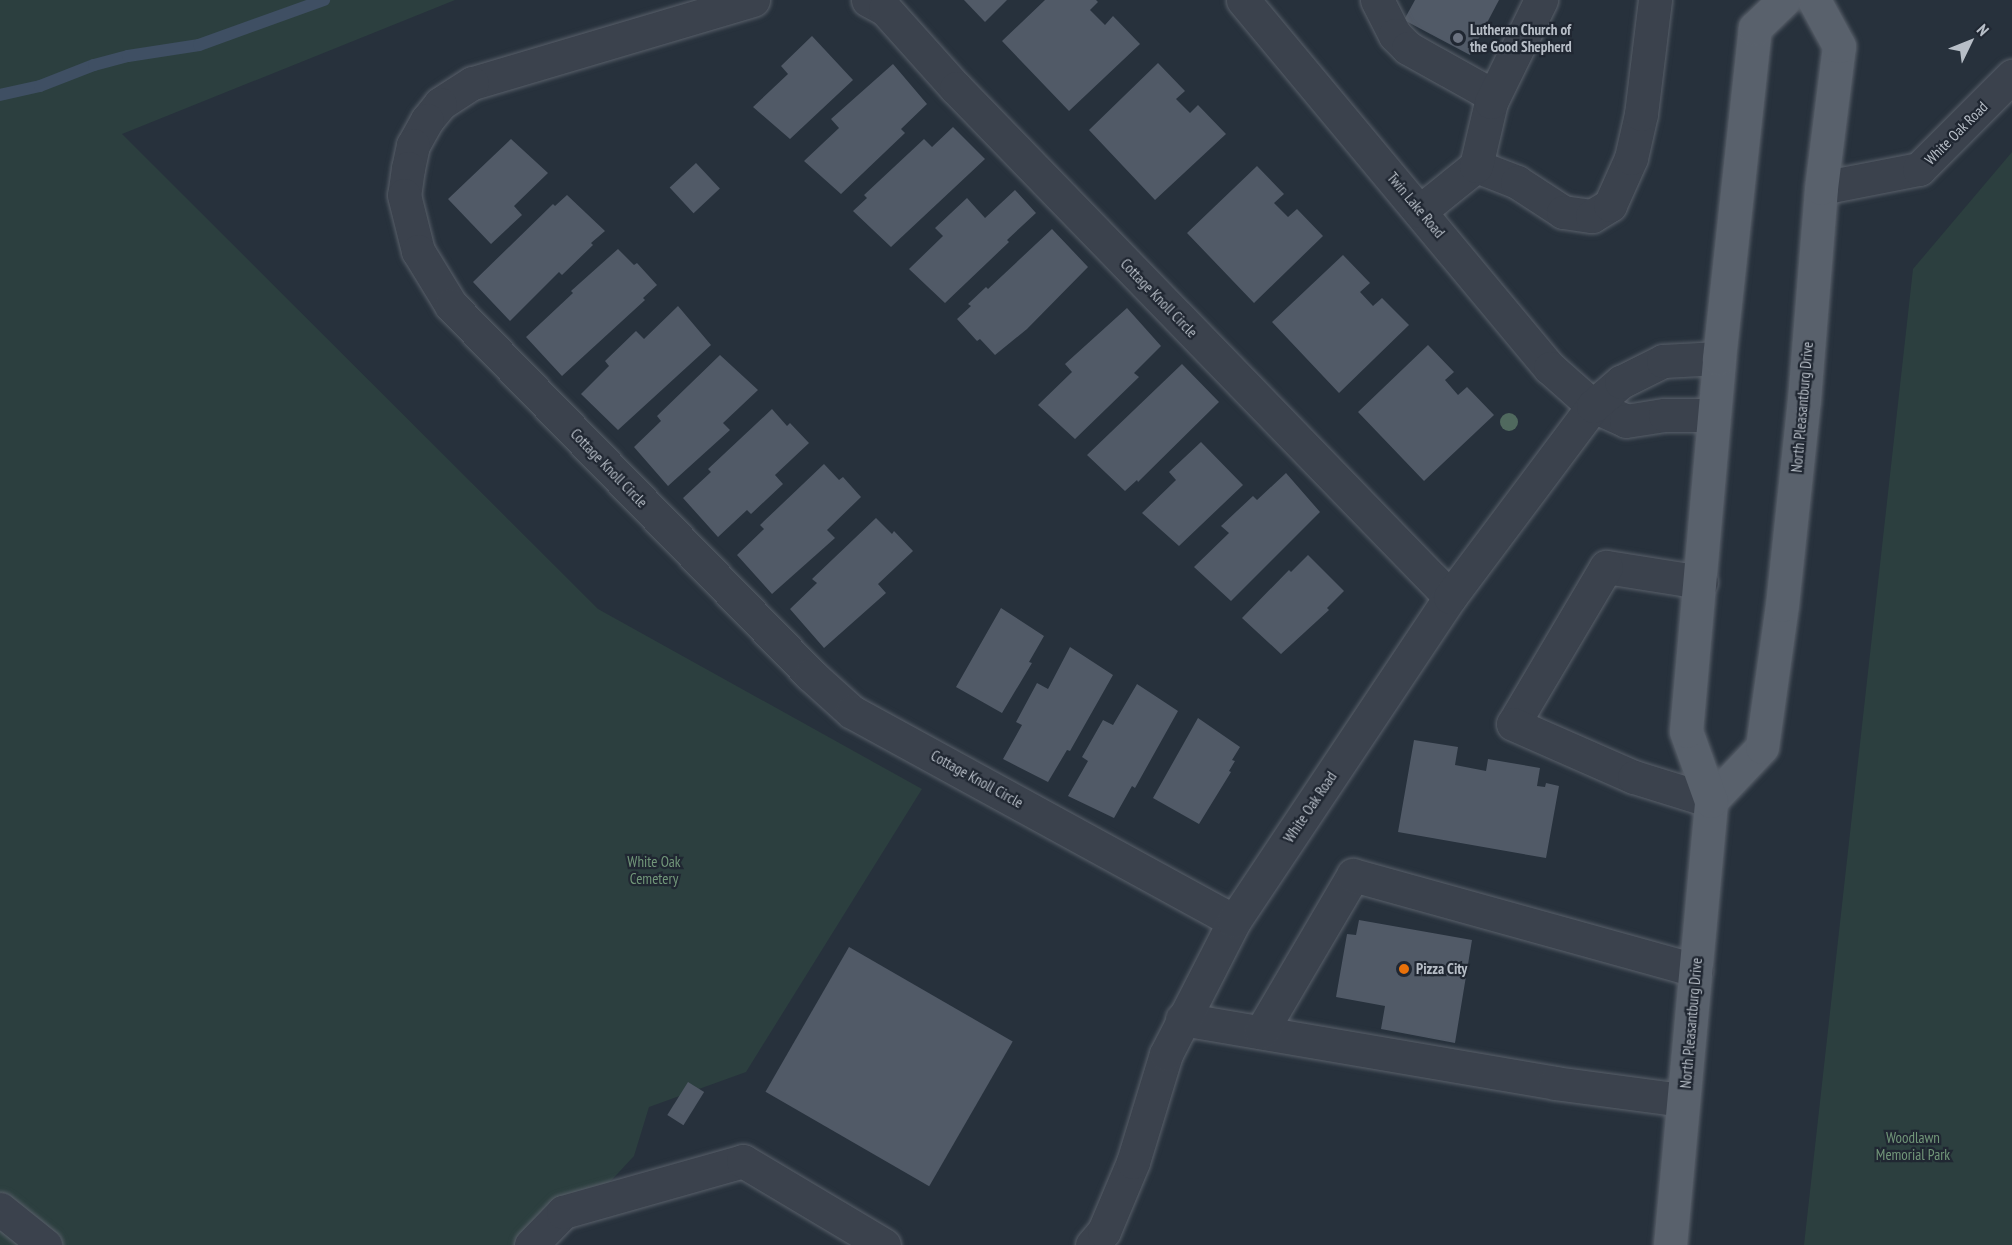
<!DOCTYPE html>
<html>
<head>
<meta charset="utf-8">
<style>
  body { margin:0 }
  #map { position:relative; width:2012px; height:1245px; overflow:hidden; background:#27313c; font-family:"PT Sans Narrow",sans-serif }
  div>[style] { position:absolute }
  .green>* { inset:0; background:#2c3f3f }
  .stream>* { height:12px; margin:-6px; padding:0 6px; transform-origin:6px; border-radius:6px; background:#3f4f63 }
  .building>* { inset:0; background:#515a67; transform-origin:0 0 }
  .roads { filter:drop-shadow(0 0 2px #59606a) drop-shadow(0 0 2px #59606a) }
  .minor>* { height:33px; margin:-16.5px; padding:0 16.5px; transform-origin:16.5px; border-radius:16.5px; background:#3b424d }
  .major>* { height:33px; margin:-16.5px; padding:0 16.5px; transform-origin:16.5px; border-radius:16.5px; background:#59616c }
  .trees>* { width:18px; height:18px; margin:-9px; border-radius:50%; background:#50695e }
  .dots>* { width:16px; height:16px; translate:-50% -50%; box-sizing:border-box; border:3px solid #202732; border-radius:50% }
  span { translate:-50% -50%; white-space:nowrap; text-align:center; line-height:1.15; -webkit-text-stroke:4.5px #202732; paint-order:stroke }
  .poi-label { font-size:15px; color:#b7bec7; font-weight:700 }
  .left { translate:0 -50%; text-align:left }
  .street-label { font-size:15px; color:#b7bec7 }
  .park-label { font-size:15px; color:#719679 }
  .north { position:absolute; left:1940px; top:12px; width:60px; height:60px; -webkit-text-stroke:4px #202732; paint-order:stroke; rotate:47deg; font-size:16px; font-weight:700; line-height:24px; text-align:center; color:#b7bec7 }
  .north::after { content:''; display:block; margin:auto; width:21px; height:27px; background:#b7bec7; clip-path:polygon(50% 0,100% 100%,50% 72%,0 100%) }
</style>
</head>
<body>
<div id="map">
  <div class="green">
    <div style="clip-path:polygon(0 0,455px 0,122px 134px,598px 609px,922px 789px,746px 1072px,649px 1107px,634px 1156px,551px 1245px,0 1245px)"></div>
    <div style="clip-path:polygon(2012px 152px,2012px 1245px,1804px 1245px,1913px 269px)"></div>
  </div>
  <div class="stream">
    <div style="left:0;top:95px;width:41px;rotate:-12.7deg"></div>
    <div style="left:40px;top:86px;width:58px;rotate:-21.3deg"></div>
    <div style="left:94px;top:65px;width:35px;rotate:-15deg"></div>
    <div style="left:128px;top:56px;width:72px;rotate:-8.8deg"></div>
    <div style="left:199px;top:45px;width:133px;rotate:-19.8deg"></div>
  </div>
  <div class="building">
    <div style="clip-path:polygon(964px 0,1007px 0,985px 22px)"></div>
    <div style="clip-path:polygon(1045px 0,1096px 0,1098px 2px,1090px 10px,1105px 25px,1113px 16px,1140px 44px,1069px 111px,1002px 41px)"></div>
    <div style="clip-path:polygon(1415px 0,1499px 0,1470px 55px,1404px 20px)"></div>
    <div style="clip-path:polygon(812px 36px,853px 80px,790px 139px,753px 107px,788px 74px,781px 66px)"></div>
    <div style="clip-path:polygon(1158px 63px,1185px 91px,1176px 99px,1190px 113px,1198px 105px,1226px 134px,1155px 200px,1089px 130px)"></div>
    <div style="clip-path:polygon(893px 64px,927px 104px,901px 129px,905px 133px,841px 194px,804px 161px,839px 128px,831px 119px)"></div>
    <div style="clip-path:polygon(953px 127px,985px 159px,891px 247px,853px 211px,867px 198px,864px 195px,924px 139px,932px 147px)"></div>
    <div style="clip-path:polygon(511px 139px,548px 173px,514px 206px,522px 215px,491px 244px,448px 199px)"></div>
    <div style="left:696px;top:163px;width:35px;height:36px;rotate:47deg"></div>
    <div style="clip-path:polygon(1257px 166px,1284px 194px,1274px 203px,1288px 217px,1297px 209px,1323px 236px,1254px 303px,1187px 233px)"></div>
    <div style="clip-path:polygon(1015px 190px,1036px 213px,1007px 240px,1009px 242px,945px 303px,909px 269px,943px 236px,935px 228px,967px 198px,985px 218px)"></div>
    <div style="clip-path:polygon(567px 195px,605px 231px,591px 243px,593px 245px,562px 275px,559px 272px,510px 321px,473px 282px,553px 204px,555px 206px)"></div>
    <div style="clip-path:polygon(1052px 229px,1088px 267px,1027px 329px,995px 355px,980px 339px,977px 341px,957px 319px,971px 306px,968px 304px,986px 287px,988px 289px)"></div>
    <div style="clip-path:polygon(618px 249px,634px 265px,637px 263px,657px 285px,643px 298px,645px 300px,562px 376px,526px 337px,573px 293px,571px 291px)"></div>
    <div style="clip-path:polygon(1343px 255px,1370px 283px,1360px 292px,1373px 306px,1382px 298px,1409px 325px,1339px 393px,1272px 322px)"></div>
    <div style="clip-path:polygon(678px 306px,711px 345px,618px 430px,581px 394px,609px 366px,605px 361px,636px 331px,644px 339px)"></div>
    <div style="clip-path:polygon(1127px 308px,1161px 346px,1134px 373px,1139px 377px,1075px 439px,1038px 405px,1072px 372px,1065px 364px)"></div>
    <div style="clip-path:polygon(1428px 345px,1454px 372px,1445px 380px,1458px 395px,1467px 387px,1494px 415px,1424px 481px,1358px 412px)"></div>
    <div style="clip-path:polygon(720px 355px,758px 390px,723px 423px,730px 430px,668px 486px,634px 447px,661px 421px,657px 416px)"></div>
    <div style="clip-path:polygon(1182px 364px,1219px 402px,1138px 482px,1137px 480px,1125px 491px,1087px 455px)"></div>
    <div style="clip-path:polygon(772px 409px,787px 426px,790px 423px,809px 443px,775px 475px,783px 484px,751px 514px,747px 510px,718px 537px,683px 498px,711px 472px,708px 469px)"></div>
    <div style="clip-path:polygon(1201px 442px,1243px 485px,1179px 546px,1142px 513px,1176px 480px,1169px 472px)"></div>
    <div style="clip-path:polygon(824px 464px,839px 480px,843px 477px,861px 497px,827px 530px,835px 538px,772px 594px,737px 555px,764px 529px,760px 525px)"></div>
    <div style="clip-path:polygon(1286px 473px,1320px 512px,1231px 601px,1194px 567px,1229px 533px,1221px 526px,1253px 496px,1257px 500px)"></div>
    <div style="clip-path:polygon(876px 518px,892px 534px,894px 531px,913px 551px,878px 584px,886px 593px,824px 648px,790px 609px,817px 583px,812px 579px)"></div>
    <div style="clip-path:polygon(1308px 555px,1344px 591px,1327px 608px,1329px 610px,1281px 654px,1242px 618px,1289px 570px,1291px 572px)"></div>
    <div style="clip-path:polygon(1001px 608px,1044px 636px,1029px 662px,1032px 663px,1002px 713px,956px 687px)"></div>
    <div style="clip-path:polygon(1070px 647px,1113px 675px,1070px 751px,1067px 750px,1048px 782px,1003px 759px,1022px 725px,1016px 722px,1037px 683px,1048px 689px)"></div>
    <div style="clip-path:polygon(1137px 684px,1178px 711px,1135px 788px,1132px 786px,1114px 818px,1068px 796px,1088px 761px,1082px 757px,1103px 720px,1113px 725px)"></div>
    <div style="clip-path:polygon(1198px 718px,1240px 747px,1232px 760px,1235px 761px,1229px 771px,1231px 772px,1199px 824px,1153px 798px)"></div>
    <div style="clip-path:polygon(1414px 740px,1458px 747px,1455px 765px,1486px 771px,1488px 759px,1540px 768px,1537px 786px,1545px 787px,1546px 783px,1559px 786px,1546px 858px,1398px 832px)"></div>
    <div style="clip-path:polygon(1359px 920px,1472px 940px,1455px 1043px,1381px 1029px,1385px 1006px,1336px 997px,1347px 934px,1356px 935px)"></div>
    <div style="left:849px;top:947px;width:189px;height:167px;rotate:30deg"></div>
    <div style="left:688px;top:1082px;width:19px;height:39px;rotate:32deg"></div>
  </div>
  <div class="roads">
    <div class="minor">
      <div style="left:753px;top:0;width:293px;rotate:163.5deg"></div>
      <div style="left:472px;top:83px;width:38px;rotate:147deg"></div>
      <div style="left:440px;top:104px;width:21px;rotate:129deg"></div>
      <div style="left:427px;top:120px;width:29px;rotate:119deg"></div>
      <div style="left:413px;top:145px;width:24px;rotate:102deg"></div>
      <div style="left:408px;top:168px;width:27px;rotate:98deg"></div>
      <div style="left:404px;top:195px;width:58px;rotate:76deg"></div>
      <div style="left:418px;top:251px;width:63px;rotate:58.6deg"></div>
      <div style="left:451px;top:305px;width:516px;rotate:45.78deg"></div>
      <div style="left:811px;top:675px;width:55px;rotate:42.1deg"></div>
      <div style="left:852px;top:712px;width:435px;rotate:28.7deg"></div>
      <div style="left:868px;top:0;width:19px;rotate:28deg"></div>
      <div style="left:885px;top:9px;width:106px;rotate:48.1deg"></div>
      <div style="left:956px;top:88px;width:709px;rotate:45.86deg"></div>
      <div style="left:1243px;top:0;width:479px;rotate:50.2deg"></div>
      <div style="left:1550px;top:368px;width:57px;rotate:41.5deg"></div>
      <div style="left:1593px;top:406px;width:36px;rotate:24deg"></div>
      <div style="left:1626px;top:421px;width:39px;rotate:-9deg"></div>
      <div style="left:1665px;top:415px;width:49px"></div>
      <div style="left:1377px;top:0;width:39px;rotate:63deg"></div>
      <div style="left:1395px;top:35px;width:18px;rotate:45deg"></div>
      <div style="left:1408px;top:48px;width:98px;rotate:29.2deg"></div>
      <div style="left:1476px;top:166px;width:44px;rotate:21.3deg"></div>
      <div style="left:1517px;top:182px;width:55px;rotate:33.1deg"></div>
      <div style="left:1563px;top:212px;width:29px;rotate:8deg"></div>
      <div style="left:1592px;top:216px;width:21px;rotate:-31deg"></div>
      <div style="left:1610px;top:205px;width:51px;rotate:-65.9deg"></div>
      <div style="left:1631px;top:158px;width:45px;rotate:-77.2deg"></div>
      <div style="left:1641px;top:114px;width:115px;rotate:-83deg"></div>
      <div style="left:1821px;top:188px;width:100px;rotate:-11deg"></div>
      <div style="left:1919px;top:169px;width:132px;rotate:-45deg"></div>
      <div style="left:1420px;top:211px;width:72px;rotate:-38.8deg"></div>
      <div style="left:1476px;top:166px;width:66px;rotate:-76.8deg"></div>
      <div style="left:1491px;top:102px;width:114px;rotate:-63.9deg"></div>
      <div style="left:1701px;top:582px;width:96px;rotate:-171deg"></div>
      <div style="left:1606px;top:567px;width:182px;rotate:120.6deg"></div>
      <div style="left:1513px;top:724px;width:132px;rotate:23.7deg"></div>
      <div style="left:1634px;top:777px;width:81px;rotate:17.3deg"></div>
      <div style="left:1182px;top:1019px;width:378px;rotate:9.7deg"></div>
      <div style="left:1555px;top:1083px;width:129px;rotate:7.6deg"></div>
      <div style="left:1261px;top:1032px;width:182px;rotate:-59.6deg"></div>
      <div style="left:1353px;top:875px;width:356px;rotate:15.5deg"></div>
      <div style="left:0;top:1209px;width:58px;rotate:38.7deg"></div>
      <div style="left:531px;top:1245px;width:46px;rotate:-45.9deg"></div>
      <div style="left:563px;top:1212px;width:187px;rotate:-15.8deg"></div>
      <div style="left:743px;top:1161px;width:164px;rotate:30.8deg"></div>
      <div style="left:1092px;top:1245px;width:18px;rotate:-49deg"></div>
      <div style="left:1104px;top:1231px;width:75px;rotate:-67.2deg"></div>
      <div style="left:1133px;top:1162px;width:113px;rotate:-73deg"></div>
      <div style="left:1166px;top:1054px;width:149px;rotate:-62.9deg"></div>
      <div style="left:1234px;top:921px;width:389px;rotate:-56.3deg"></div>
      <div style="left:1450px;top:597px;width:239px;rotate:-53.2deg"></div>
      <div style="left:1593px;top:406px;width:37px;rotate:-41deg"></div>
      <div style="left:1621px;top:382px;width:47px;rotate:-26.6deg"></div>
      <div style="left:1663px;top:361px;width:56px;rotate:-3.1deg"></div>
    </div>
    <div class="major">
      <div style="left:1711px;top:801px;width:74px;rotate:-46.6deg"></div>
      <div style="left:1762px;top:747px;width:143px;rotate:-82deg"></div>
      <div style="left:1782px;top:605px;width:206px;rotate:-83.9deg"></div>
      <div style="left:1804px;top:400px;width:213px;rotate:-85.4deg"></div>
      <div style="left:1821px;top:188px;width:143px;rotate:-82.8deg"></div>
      <div style="left:1839px;top:46px;width:52px;rotate:-118.5deg"></div>
      <div style="left:1670px;top:1245px;width:446px;rotate:-84.7deg"></div>
      <div style="left:1711px;top:801px;width:74px;rotate:-109.7deg"></div>
      <div style="left:1686px;top:731px;width:374px;rotate:-84.9deg"></div>
      <div style="left:1719px;top:358px;width:332px;rotate:-83.8deg"></div>
      <div style="left:1755px;top:28px;width:40px;rotate:-44deg"></div>
    </div>
  </div>
  <div class="trees">
    <div style="left:1509px;top:422px"></div>
  </div>
  <div class="dots">
    <div style="left:1458px;top:38px;background:#6b7280"></div>
    <div style="left:1404px;top:969px;background:#e8710a"></div>
  </div>
  <div class="poi-label">
    <span class="left" style="left:1470px;top:38px">Lutheran Church of<br>the Good Shepherd</span>
    <span class="left" style="left:1416px;top:969px">Pizza City</span>
  </div>
  <div class="street-label">
    <span style="left:1956px;top:133px;rotate:-45deg">White Oak Road</span>
    <span style="left:1416px;top:205px;rotate:50deg">Twin Lake Road</span>
    <span style="left:1159px;top:298px;rotate:46deg">Cottage Knoll Circle</span>
    <span style="left:1802px;top:407px;rotate:-85deg">North Pleasantburg Drive</span>
    <span style="left:609px;top:468px;rotate:46deg">Cottage Knoll Circle</span>
    <span style="left:977px;top:779px;rotate:29deg">Cottage Knoll Circle</span>
    <span style="left:1310px;top:807px;rotate:-56deg">White Oak Road</span>
    <span style="left:1691px;top:1023px;rotate:-85deg">North Pleasantburg Drive</span>
  </div>
  <div class="park-label">
    <span style="left:654px;top:870px">White Oak<br>Cemetery</span>
    <span style="left:1913px;top:1146px">Woodlawn<br>Memorial Park</span>
  </div>
  <div class="north">N</div>
</div>
</body>
</html>
